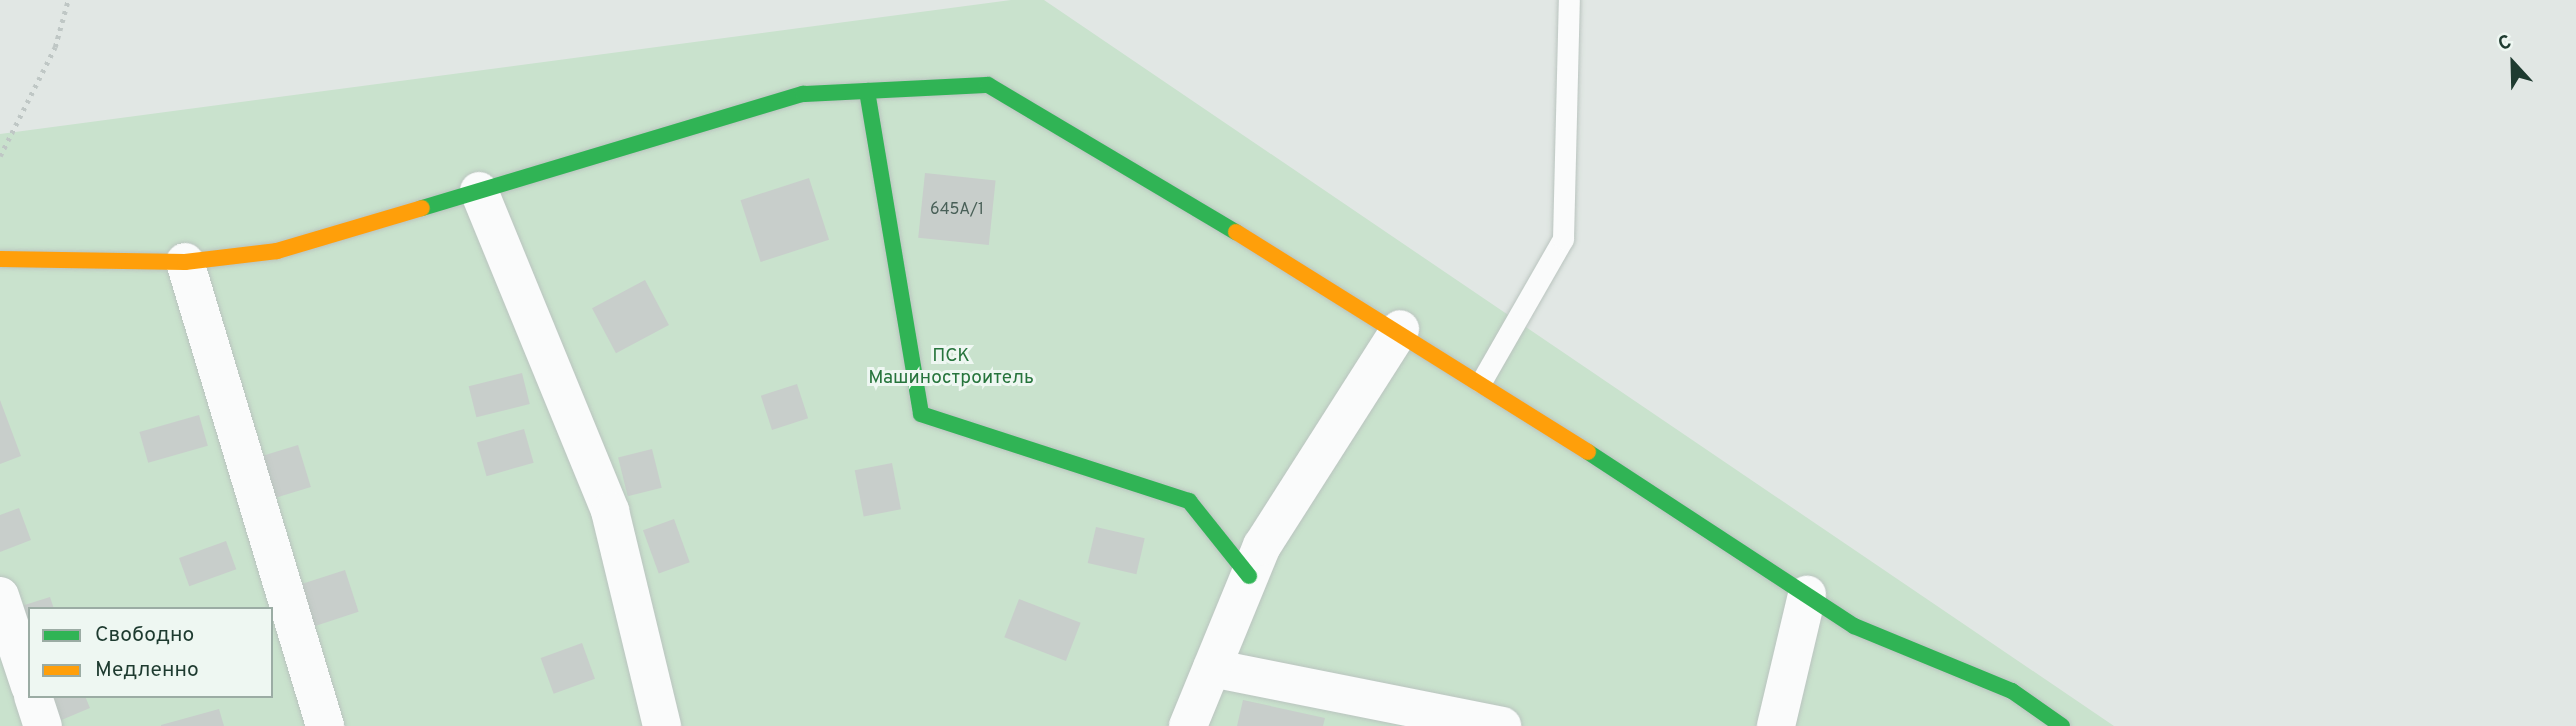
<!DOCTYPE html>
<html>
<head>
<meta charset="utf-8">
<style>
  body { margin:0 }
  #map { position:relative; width:2576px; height:726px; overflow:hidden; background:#e1e7e4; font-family:Overpass,sans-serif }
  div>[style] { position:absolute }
  .green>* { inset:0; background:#c9e2cd }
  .building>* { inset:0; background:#c8cecb; transform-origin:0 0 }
  .path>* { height:4.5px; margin-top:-2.25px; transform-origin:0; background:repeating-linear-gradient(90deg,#bfc7c5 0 3.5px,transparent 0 8.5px) }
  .roads { filter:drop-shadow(0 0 2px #bac4bf) drop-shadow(0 0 2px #bac4bf) }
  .lane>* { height:21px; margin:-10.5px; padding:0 10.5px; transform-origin:10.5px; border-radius:10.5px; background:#fafbfb }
  .street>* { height:38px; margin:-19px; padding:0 19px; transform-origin:19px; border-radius:19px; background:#fafbfb }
  .fast>* { height:16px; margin:-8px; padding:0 8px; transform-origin:8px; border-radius:8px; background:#30b455 }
  .slow>* { height:16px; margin:-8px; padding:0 8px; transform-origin:8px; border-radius:8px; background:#ff9f0a }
  span { translate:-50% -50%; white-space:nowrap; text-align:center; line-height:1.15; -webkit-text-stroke:6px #eef7f2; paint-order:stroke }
  .number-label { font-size:16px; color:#496058 }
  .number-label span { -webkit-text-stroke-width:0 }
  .park-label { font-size:19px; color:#26743c }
  .legend { position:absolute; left:28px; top:607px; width:245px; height:91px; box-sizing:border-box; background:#eef7f2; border:2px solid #9baca4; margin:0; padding:9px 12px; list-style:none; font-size:21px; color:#1e3b30 }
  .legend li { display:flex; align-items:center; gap:14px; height:35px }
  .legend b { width:35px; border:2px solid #9baca4 }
  .north { position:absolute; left:2478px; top:28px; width:70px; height:70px; -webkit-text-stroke:5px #eef7f2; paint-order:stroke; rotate:338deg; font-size:19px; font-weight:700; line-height:28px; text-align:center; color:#1e3b30 }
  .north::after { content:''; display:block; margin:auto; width:24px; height:32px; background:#1e3b30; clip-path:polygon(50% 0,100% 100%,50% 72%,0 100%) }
</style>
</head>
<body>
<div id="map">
  <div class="green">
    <div style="clip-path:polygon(evenodd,1011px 0,1044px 0,2114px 726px,0 726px,0 134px,1011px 0,30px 609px,271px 609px,271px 696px,30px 696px,30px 609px)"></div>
  </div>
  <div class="building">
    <div style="left:925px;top:173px;width:71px;height:65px;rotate:6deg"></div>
    <div style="left:809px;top:178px;width:65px;height:72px;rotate:72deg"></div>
    <div style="left:645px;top:280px;width:51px;height:60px;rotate:62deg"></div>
    <div style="left:522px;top:373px;width:32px;height:55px;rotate:76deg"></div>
    <div style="left:797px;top:384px;width:36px;height:38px;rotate:72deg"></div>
    <div style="clip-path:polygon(0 400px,21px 456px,0 464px)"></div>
    <div style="left:199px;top:415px;width:32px;height:62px;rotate:74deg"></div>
    <div style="left:524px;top:429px;width:35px;height:49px;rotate:74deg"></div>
    <div style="left:298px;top:445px;width:44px;height:41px;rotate:73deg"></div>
    <div style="left:652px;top:449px;width:40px;height:35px;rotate:76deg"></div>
    <div style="left:892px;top:463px;width:47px;height:38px;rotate:79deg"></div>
    <div style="clip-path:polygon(19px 508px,31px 540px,0 552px,0 515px)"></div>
    <div style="left:674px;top:519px;width:46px;height:33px;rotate:70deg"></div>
    <div style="left:1096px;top:527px;width:50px;height:37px;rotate:13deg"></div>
    <div style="left:226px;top:541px;width:30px;height:50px;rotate:70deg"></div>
    <div style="left:345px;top:570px;width:44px;height:48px;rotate:72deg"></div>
    <div style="clip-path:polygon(50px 597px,54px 609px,30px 609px,30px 655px,15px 608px)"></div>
    <div style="left:1019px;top:599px;width:66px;height:41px;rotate:21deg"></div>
    <div style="left:582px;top:643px;width:38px;height:44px;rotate:70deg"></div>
    <div style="clip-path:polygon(48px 696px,85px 696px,90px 708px,59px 721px)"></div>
    <div style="clip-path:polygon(1243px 700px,1325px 718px,1323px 726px,1237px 726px)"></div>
    <div style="clip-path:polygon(219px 709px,224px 726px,161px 726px,161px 725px)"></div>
  </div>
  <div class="path">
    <div style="left:0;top:156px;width:122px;rotate:-63.2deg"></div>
    <div style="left:55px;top:47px;width:49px;rotate:-74.5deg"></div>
  </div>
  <div class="roads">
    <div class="lane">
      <div style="left:1481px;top:382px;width:165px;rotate:-60.2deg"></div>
      <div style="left:1563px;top:239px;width:239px;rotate:-88.6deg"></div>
    </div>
    <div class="street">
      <div style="left:479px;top:191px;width:346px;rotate:67.7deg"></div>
      <div style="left:610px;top:511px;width:221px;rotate:76.4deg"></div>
      <div style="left:185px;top:262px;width:485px;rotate:73.2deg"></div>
      <div style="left:0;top:596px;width:95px;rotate:71.6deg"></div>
      <div style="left:1212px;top:668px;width:296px;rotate:11.3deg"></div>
      <div style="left:33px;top:696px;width:32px;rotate:72deg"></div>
      <div style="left:1188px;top:726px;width:195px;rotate:-67.7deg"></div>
      <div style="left:1262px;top:546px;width:257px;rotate:-57.5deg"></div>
      <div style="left:1776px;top:726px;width:135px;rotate:-76.7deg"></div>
    </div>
    <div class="fast">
      <div style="left:867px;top:91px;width:327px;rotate:80.5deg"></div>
      <div style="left:921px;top:414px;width:282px;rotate:18deg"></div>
      <div style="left:1189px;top:501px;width:96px;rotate:51.3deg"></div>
      <div style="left:422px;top:208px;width:398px;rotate:-16.7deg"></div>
      <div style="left:803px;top:94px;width:185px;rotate:-2.8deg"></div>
      <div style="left:988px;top:85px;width:288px;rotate:30.7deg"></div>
      <div style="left:1588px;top:452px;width:318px;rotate:33.2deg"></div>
      <div style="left:1854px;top:626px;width:171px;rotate:22.4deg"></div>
      <div style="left:2012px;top:691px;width:61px;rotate:35deg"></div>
    </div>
    <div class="slow">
      <div style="left:1236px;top:232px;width:415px;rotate:32deg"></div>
      <div style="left:0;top:259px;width:185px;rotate:0.9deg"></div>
      <div style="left:185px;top:262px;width:93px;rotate:-6.8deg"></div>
      <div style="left:277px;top:251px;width:151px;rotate:-16.5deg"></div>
    </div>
  </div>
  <div class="number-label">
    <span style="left:957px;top:210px">645А/1</span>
  </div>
  <div class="park-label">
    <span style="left:951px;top:368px">ПСК<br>Машиностроитель</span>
  </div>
  <ul class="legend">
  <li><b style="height:9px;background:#30b455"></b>Свободно</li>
  <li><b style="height:9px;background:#ff9f0a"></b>Медленно</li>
  </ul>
  <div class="north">С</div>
</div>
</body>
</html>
